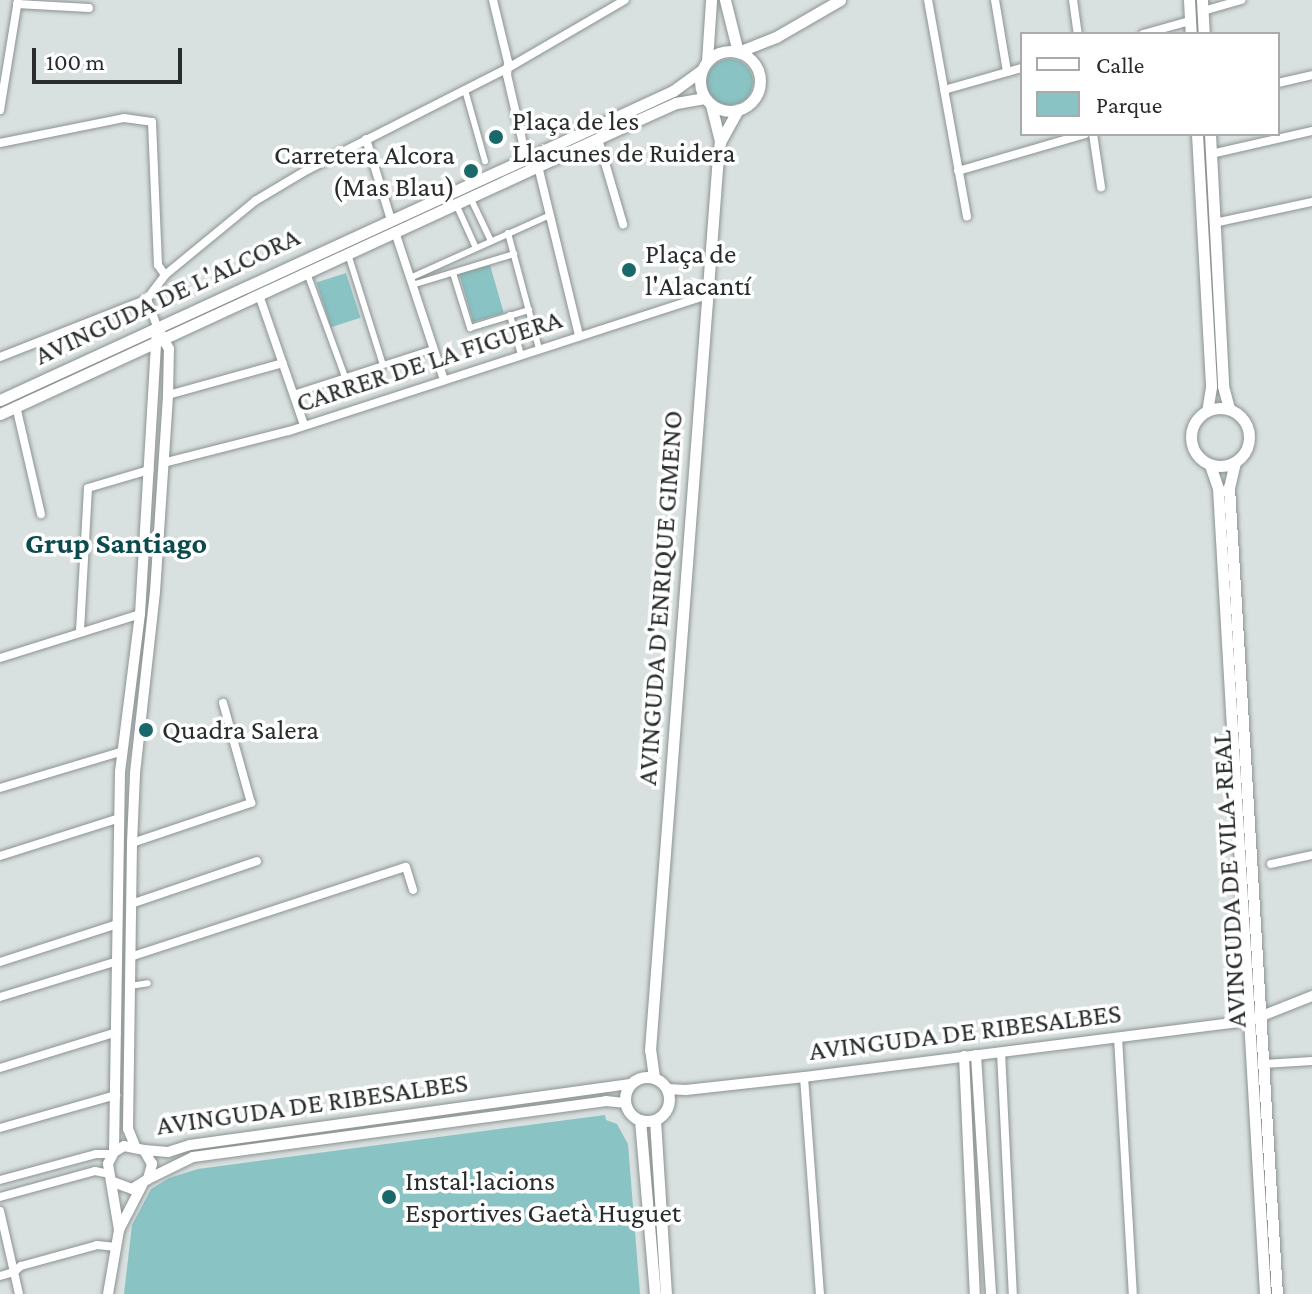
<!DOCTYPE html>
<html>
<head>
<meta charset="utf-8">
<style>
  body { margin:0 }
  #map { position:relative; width:1312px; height:1294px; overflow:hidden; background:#d9e0e0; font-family:"Crimson Pro",serif }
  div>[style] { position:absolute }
  .green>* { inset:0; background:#8ac3c4; transform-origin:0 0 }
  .round { border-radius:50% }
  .roads { filter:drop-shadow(0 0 2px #8c9292) drop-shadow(0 0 2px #8c9292) }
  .pedestrian>* { height:6px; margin:-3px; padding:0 3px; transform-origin:3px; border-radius:3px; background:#fff }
  .minor>* { height:8px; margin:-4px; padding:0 4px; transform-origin:4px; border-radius:4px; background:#fff }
  .tertiary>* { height:10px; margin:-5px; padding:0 5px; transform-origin:5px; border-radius:5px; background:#fff }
  .secondary>* { height:11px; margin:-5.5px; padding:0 5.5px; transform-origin:5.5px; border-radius:5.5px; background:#fff }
  .secondary>.ring { margin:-5.5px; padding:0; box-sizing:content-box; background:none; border:11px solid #fff; border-radius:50% }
  .dots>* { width:22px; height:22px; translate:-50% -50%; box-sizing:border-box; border:4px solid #fff; border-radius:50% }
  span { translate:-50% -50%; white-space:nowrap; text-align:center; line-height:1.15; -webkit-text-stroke:7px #fff; paint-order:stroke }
  .poi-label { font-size:28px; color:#292c2c }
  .left { translate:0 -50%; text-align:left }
  .right { translate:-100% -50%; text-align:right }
  .street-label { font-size:28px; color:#292c2c }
  .neighbourhood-label { font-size:30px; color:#0b4b4d; font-weight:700 }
  .legend { position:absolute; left:1020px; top:32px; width:260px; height:104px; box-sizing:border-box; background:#fff; border:2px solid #a9abab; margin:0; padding:10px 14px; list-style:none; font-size:24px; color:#292c2c }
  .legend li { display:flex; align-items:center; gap:16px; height:40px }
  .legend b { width:40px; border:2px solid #a9abab }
  .scale { position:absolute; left:32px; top:48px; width:150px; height:36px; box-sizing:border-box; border:4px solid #292c2c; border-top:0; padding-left:10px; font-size:24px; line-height:28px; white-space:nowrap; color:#292c2c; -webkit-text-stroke:6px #fff; paint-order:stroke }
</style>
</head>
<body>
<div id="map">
  <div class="green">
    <div class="round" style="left:707px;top:59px;width:46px;height:46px"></div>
    <div style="left:490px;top:265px;width:50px;height:32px;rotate:74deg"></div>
    <div style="left:346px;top:273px;width:47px;height:31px;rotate:72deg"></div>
    <div style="clip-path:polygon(605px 1115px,606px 1120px,617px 1124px,628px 1144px,640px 1294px,124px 1294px,132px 1225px,151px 1189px,169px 1178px,198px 1169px)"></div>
  </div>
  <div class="roads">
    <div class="pedestrian">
      <div style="left:465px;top:90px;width:74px;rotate:74.3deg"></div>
      <div style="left:470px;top:197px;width:49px;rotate:64.5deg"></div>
      <div style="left:456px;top:204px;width:48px;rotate:65.6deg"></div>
      <div style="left:508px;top:233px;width:120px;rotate:75deg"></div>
      <div style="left:348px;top:254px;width:116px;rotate:72.5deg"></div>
      <div style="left:307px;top:273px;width:111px;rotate:69.9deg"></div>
      <div style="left:453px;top:273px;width:58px;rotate:72.8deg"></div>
      <div style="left:470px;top:328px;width:62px;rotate:-17deg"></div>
      <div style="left:410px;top:278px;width:154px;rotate:-24.2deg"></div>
      <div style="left:412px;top:285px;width:107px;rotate:-16.9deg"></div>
      <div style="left:510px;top:315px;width:41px;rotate:74.6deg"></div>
      <div style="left:293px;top:394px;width:147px;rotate:-17.8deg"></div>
      <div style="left:130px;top:986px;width:18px;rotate:-9deg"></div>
    </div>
    <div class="minor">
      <div style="left:493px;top:0;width:64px;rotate:76.4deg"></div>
      <div style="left:508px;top:62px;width:13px;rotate:94deg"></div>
      <div style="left:507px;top:75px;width:71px;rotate:76.9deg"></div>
      <div style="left:523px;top:144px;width:16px;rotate:97deg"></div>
      <div style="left:928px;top:0;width:220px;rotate:79.8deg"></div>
      <div style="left:995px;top:0;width:73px;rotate:80.5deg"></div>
      <div style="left:1073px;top:0;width:34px;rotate:82deg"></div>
      <div style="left:17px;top:4px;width:72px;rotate:3.2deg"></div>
      <div style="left:1203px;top:11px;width:40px;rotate:-16deg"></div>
      <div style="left:1143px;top:34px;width:49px;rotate:-15.5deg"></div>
      <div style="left:1278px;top:83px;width:35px;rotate:-13deg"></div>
      <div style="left:944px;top:90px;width:81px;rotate:-15.8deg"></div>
      <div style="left:0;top:110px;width:111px;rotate:-80.7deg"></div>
      <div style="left:1093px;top:134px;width:54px;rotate:81.4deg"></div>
      <div style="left:366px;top:139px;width:85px;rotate:72.8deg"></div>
      <div style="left:598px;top:139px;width:89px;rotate:73.6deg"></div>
      <div style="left:0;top:143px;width:126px;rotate:-11.4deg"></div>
      <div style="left:124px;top:118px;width:28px;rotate:8deg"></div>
      <div style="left:152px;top:122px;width:143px;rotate:87.6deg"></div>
      <div style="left:158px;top:265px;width:12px;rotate:55deg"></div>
      <div style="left:1211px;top:154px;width:104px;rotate:-12.8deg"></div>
      <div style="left:538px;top:166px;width:174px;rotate:76.4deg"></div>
      <div style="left:958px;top:171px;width:132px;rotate:-16.2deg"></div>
      <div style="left:1214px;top:223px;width:100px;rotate:-12.1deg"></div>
      <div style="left:395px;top:232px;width:156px;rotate:71.7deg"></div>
      <div style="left:259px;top:295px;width:138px;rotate:70.9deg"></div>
      <div style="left:147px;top:299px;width:30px;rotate:-53deg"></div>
      <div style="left:165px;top:275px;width:117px;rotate:-39.4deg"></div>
      <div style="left:255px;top:201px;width:61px;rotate:-30.8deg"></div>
      <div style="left:307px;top:170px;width:225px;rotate:-26.9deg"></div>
      <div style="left:508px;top:68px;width:135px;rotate:-30.2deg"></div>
      <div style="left:147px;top:299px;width:30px;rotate:70deg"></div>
      <div style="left:0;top:357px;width:158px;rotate:-21.5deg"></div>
      <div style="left:168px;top:395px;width:119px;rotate:-15.5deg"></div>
      <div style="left:16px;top:406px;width:111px;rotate:77deg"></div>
      <div style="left:163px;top:463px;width:130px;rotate:-14.3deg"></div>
      <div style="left:289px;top:431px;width:441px;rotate:-18deg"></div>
      <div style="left:80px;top:631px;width:143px;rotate:-86.8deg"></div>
      <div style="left:88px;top:488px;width:64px;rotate:-16.4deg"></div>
      <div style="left:0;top:658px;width:147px;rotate:-17.4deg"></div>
      <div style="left:0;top:788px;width:128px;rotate:-16.7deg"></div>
      <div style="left:132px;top:843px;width:126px;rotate:-18.6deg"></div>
      <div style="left:251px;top:803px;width:104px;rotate:-105.6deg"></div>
      <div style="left:0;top:856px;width:126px;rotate:-17.6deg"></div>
      <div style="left:1271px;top:864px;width:42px;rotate:-12.4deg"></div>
      <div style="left:131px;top:904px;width:133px;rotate:-18.8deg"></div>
      <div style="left:130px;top:957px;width:290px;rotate:-18.1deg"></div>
      <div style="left:406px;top:867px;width:24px;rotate:73deg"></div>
      <div style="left:0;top:962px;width:124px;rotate:-17.9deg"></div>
      <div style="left:0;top:997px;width:123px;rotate:-17deg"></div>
      <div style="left:1118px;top:1037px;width:257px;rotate:86.7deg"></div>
      <div style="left:1001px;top:1052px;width:242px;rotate:87.2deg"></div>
      <div style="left:1264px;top:1064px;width:48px;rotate:-3.6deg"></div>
      <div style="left:0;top:1068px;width:122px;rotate:-17.1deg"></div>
      <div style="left:804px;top:1077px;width:218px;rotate:85.8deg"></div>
      <div style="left:0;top:1128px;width:121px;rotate:-15.9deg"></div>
      <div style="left:0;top:1180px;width:99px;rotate:-15.2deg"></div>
      <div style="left:96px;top:1154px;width:16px"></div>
      <div style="left:0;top:1197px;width:98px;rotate:-15.3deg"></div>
      <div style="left:95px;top:1171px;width:14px;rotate:12deg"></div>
      <div style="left:0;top:1211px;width:85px;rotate:77.1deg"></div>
      <div style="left:0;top:1276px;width:15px;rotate:-16deg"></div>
      <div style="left:14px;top:1272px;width:9px;rotate:-41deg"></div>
      <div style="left:21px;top:1266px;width:79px;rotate:-15.4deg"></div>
      <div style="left:97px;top:1245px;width:19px;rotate:6deg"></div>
    </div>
    <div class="tertiary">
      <div style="left:976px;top:1055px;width:239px;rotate:86.4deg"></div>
      <div style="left:964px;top:1056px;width:238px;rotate:87.4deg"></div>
      <div style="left:667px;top:1089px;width:19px;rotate:3deg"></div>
      <div style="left:686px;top:1090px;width:119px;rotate:-6.3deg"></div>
      <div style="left:804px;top:1077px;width:449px;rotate:-7.2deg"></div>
      <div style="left:1249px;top:1021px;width:68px;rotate:-21.6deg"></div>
      <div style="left:135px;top:1146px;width:18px;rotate:-112deg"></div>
      <div style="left:128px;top:1129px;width:286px;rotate:-89.2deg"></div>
      <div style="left:132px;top:843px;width:70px;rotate:-87.5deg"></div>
      <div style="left:135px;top:773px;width:182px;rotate:-83.7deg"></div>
      <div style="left:155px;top:592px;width:197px;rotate:-86.2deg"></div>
      <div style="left:168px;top:395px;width:46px;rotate:-88.8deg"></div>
      <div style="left:169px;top:349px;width:18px;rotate:-119deg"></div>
      <div style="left:144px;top:1150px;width:24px;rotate:5deg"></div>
      <div style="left:168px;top:1152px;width:23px;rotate:-18deg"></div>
      <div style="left:190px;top:1145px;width:443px;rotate:-7.9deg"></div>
      <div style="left:114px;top:1152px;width:380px;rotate:-89.1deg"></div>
      <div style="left:120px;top:772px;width:159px;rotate:-82.8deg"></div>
      <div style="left:140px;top:614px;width:288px;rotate:-86.6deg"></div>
      <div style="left:148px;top:1179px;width:50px;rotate:-26.1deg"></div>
      <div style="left:193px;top:1157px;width:417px;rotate:-7.7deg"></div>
      <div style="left:606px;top:1101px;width:18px;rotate:6deg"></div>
      <div style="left:113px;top:1182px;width:20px;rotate:20deg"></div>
      <div style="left:132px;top:1189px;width:19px;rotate:-32deg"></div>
      <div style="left:148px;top:1179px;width:16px;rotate:-75deg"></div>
      <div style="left:152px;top:1164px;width:16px;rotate:-120deg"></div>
      <div style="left:144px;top:1150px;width:20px;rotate:-169deg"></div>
      <div style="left:124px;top:1146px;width:12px;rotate:149deg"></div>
      <div style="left:114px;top:1152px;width:13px;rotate:117deg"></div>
      <div style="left:108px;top:1164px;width:67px;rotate:80.5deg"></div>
      <div style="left:108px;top:1294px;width:65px;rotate:-80.2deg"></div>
      <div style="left:119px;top:1230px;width:51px;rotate:-62.9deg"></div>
    </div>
    <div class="secondary">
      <div style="left:725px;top:0;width:54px;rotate:76deg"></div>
      <div style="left:1189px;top:0;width:34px;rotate:87deg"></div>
      <div style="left:1202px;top:0;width:34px;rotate:87deg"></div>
      <div class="ring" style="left:700px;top:51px;width:49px;height:49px"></div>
      <div style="left:738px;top:52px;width:41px;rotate:-21.5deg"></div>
      <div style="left:776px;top:37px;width:74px;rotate:-30deg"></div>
      <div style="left:707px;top:61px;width:61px;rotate:-86.2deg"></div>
      <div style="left:711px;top:105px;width:38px;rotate:76deg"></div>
      <div style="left:1197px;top:134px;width:253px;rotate:86.8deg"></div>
      <div style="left:1211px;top:387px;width:24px;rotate:99deg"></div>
      <div style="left:1210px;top:134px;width:252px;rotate:87deg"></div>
      <div style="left:1223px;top:386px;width:24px;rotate:75deg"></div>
      <div style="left:0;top:400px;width:741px;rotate:-24.66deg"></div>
      <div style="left:673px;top:91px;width:34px;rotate:-36deg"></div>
      <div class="ring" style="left:1191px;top:408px;width:47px;height:47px"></div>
      <div style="left:0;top:414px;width:702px;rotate:-24.74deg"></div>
      <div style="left:638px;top:120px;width:42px;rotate:-24.1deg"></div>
      <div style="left:676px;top:103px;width:29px;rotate:-10deg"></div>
      <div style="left:1235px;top:462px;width:26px;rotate:103deg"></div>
      <div style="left:1229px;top:487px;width:808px;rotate:86.6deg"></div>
      <div style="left:1210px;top:465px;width:24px;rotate:71deg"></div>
      <div style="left:1218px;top:488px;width:807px;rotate:86.66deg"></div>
      <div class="ring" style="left:625px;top:1077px;width:33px;height:33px"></div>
      <div style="left:654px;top:1077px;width:27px;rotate:-98deg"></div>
      <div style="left:650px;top:1050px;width:897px;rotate:-85.65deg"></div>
      <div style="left:718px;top:156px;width:14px;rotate:-82deg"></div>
      <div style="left:720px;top:142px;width:37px;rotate:-61deg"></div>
      <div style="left:640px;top:1120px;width:175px;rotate:85.1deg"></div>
      <div style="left:655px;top:1120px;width:174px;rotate:86.4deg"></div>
    </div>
  </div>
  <div class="dots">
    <div style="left:496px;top:137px;background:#1a686a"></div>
    <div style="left:471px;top:171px;background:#1a686a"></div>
    <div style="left:629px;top:270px;background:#1a686a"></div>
    <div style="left:146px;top:730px;background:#1a686a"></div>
    <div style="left:389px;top:1197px;background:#1a686a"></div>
  </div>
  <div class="poi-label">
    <span class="left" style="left:512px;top:137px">Plaça de les<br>Llacunes de Ruidera</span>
    <span class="right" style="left:455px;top:171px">Carretera Alcora<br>(Mas Blau)</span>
    <span class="left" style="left:645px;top:270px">Plaça de<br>l'Alacantí</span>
    <span class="left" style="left:162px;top:730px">Quadra Salera</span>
    <span class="left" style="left:405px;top:1197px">Instal·lacions<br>Esportives Gaetà Huguet</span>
  </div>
  <div class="street-label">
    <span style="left:167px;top:296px;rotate:-25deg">AVINGUDA DE L'ALCORA</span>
    <span style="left:429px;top:361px;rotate:-18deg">CARRER DE LA FIGUERA</span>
    <span style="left:660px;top:598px;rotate:-86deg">AVINGUDA D'ENRIQUE GIMENO</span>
    <span style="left:1229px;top:879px;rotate:-93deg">AVINGUDA DE VILA-REAL</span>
    <span style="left:965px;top:1032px;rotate:-7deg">AVINGUDA DE RIBESALBES</span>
    <span style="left:312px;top:1104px;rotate:-8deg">AVINGUDA DE RIBESALBES</span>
  </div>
  <div class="neighbourhood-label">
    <span style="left:116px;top:543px">Grup Santiago</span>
  </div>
  <ul class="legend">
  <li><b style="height:10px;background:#fff"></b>Calle</li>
  <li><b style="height:22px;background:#8ac3c4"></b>Parque</li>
  </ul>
  <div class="scale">100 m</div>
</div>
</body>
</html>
